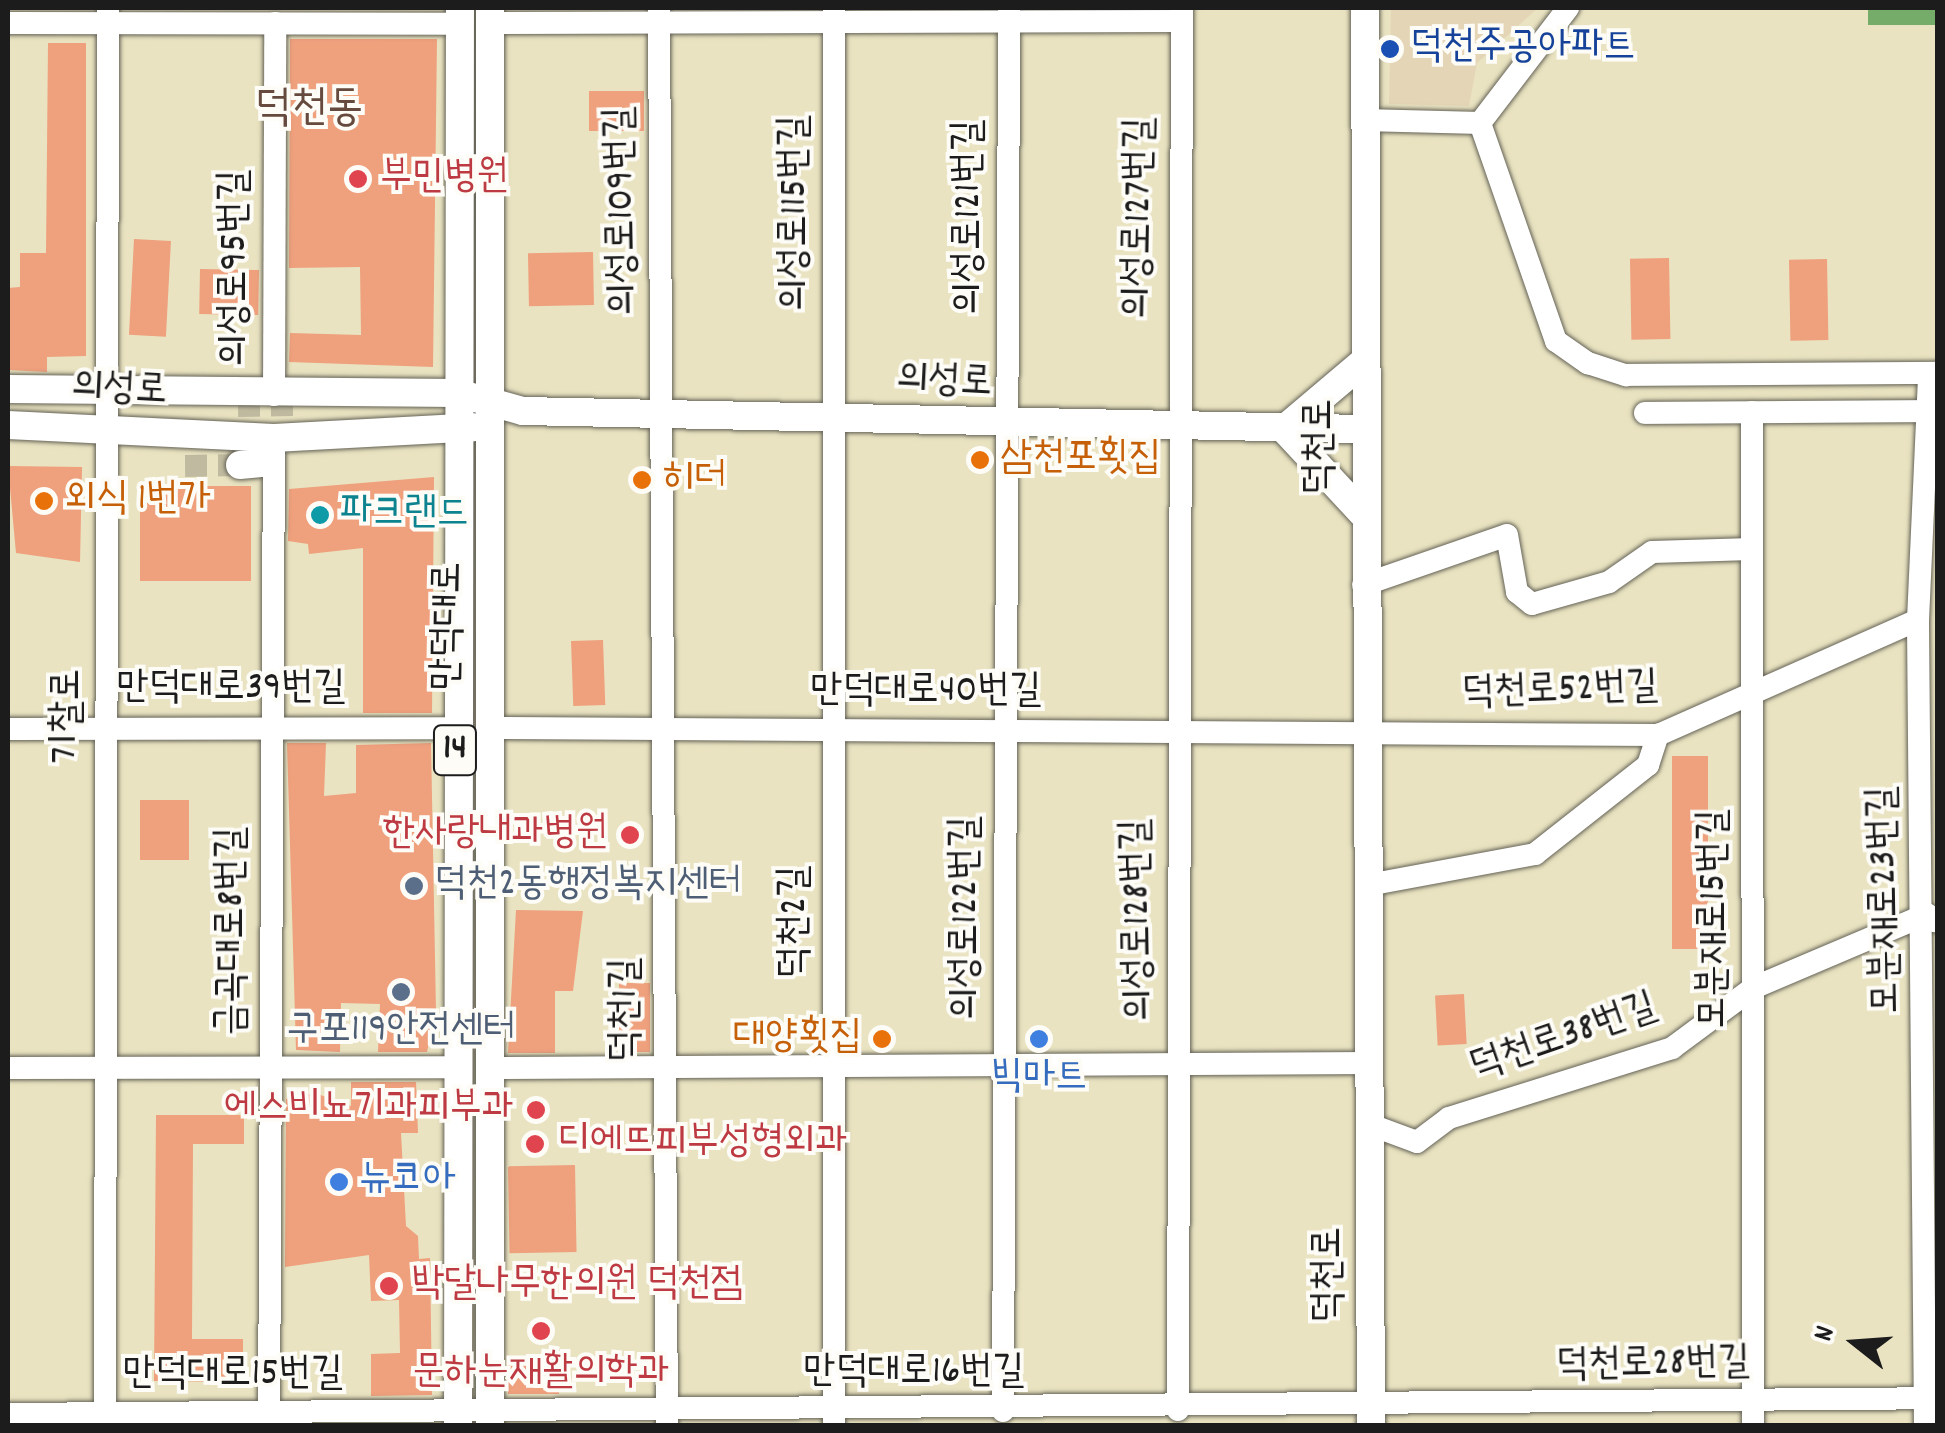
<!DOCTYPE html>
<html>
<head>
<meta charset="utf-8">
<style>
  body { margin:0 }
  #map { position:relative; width:1945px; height:1433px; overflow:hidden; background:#e9e3c1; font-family:Dekko,"Poor Story",sans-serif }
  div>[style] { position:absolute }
  .built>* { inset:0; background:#e5d5b7 }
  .forest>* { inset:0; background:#76ac69; transform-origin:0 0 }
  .building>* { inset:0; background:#efa07d; transform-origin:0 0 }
  .minor-tunnel>* { height:22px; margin-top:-11px; transform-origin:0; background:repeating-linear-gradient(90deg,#c0bba0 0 22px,transparent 0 33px) }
  .roads { filter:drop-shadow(0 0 2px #646256) drop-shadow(0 0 2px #646256) }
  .minor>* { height:22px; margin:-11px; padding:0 11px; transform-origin:11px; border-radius:11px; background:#fff }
  .major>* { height:28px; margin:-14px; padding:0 14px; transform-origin:14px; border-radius:14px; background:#fff }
  .dots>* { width:28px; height:28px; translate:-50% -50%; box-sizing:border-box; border:5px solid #fdfcf7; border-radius:50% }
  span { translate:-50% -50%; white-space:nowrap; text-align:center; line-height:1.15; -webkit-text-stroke:8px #fdfcf7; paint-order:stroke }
  .shield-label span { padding:2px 8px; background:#fdfcf7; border:2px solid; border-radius:8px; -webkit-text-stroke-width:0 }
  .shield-label { font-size:38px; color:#1c1c1c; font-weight:700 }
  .transit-label { font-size:40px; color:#164399 }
  .left { translate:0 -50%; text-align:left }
  .health-label { font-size:40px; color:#be3a42 }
  .right { translate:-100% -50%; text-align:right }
  .street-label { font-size:40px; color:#1c1c1c }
  .food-label { font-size:40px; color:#c56008 }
  .culture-label { font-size:40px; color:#0d838f }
  .service-label { font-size:40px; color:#4e5e75 }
  .shop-label { font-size:40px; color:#366cbe }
  .quarter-label { font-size:45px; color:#664a3e }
  .frame { position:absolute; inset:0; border:10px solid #1c1c1c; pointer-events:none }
  .north { position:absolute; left:1805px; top:1293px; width:100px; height:100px; -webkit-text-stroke:8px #fdfcf7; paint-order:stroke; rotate:287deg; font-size:28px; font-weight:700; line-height:40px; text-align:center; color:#1c1c1c }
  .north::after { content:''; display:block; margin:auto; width:35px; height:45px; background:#1c1c1c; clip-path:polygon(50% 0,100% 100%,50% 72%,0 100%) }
</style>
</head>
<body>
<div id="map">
  <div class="built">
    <div style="clip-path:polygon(1391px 8px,1538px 8px,1477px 63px,1469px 106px,1389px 104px)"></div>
  </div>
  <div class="forest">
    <div style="left:1868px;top:8px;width:69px;height:17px"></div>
  </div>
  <div class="building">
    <div style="clip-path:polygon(290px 39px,437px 39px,433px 367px,289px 362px,290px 333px,361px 335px,360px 267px,289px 268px)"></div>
    <div style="clip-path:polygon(48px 43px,86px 43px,86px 356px,47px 357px,47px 372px,8px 370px,8px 288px,20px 287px,20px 253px,46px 253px)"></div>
    <div style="left:589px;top:91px;width:55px;height:40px"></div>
    <div style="left:134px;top:239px;width:37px;height:96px;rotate:3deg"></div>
    <div style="left:593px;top:252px;width:53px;height:65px;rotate:89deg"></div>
    <div style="left:1669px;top:258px;width:81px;height:39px;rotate:89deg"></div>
    <div style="left:1827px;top:259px;width:81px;height:38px;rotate:89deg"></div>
    <div style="left:259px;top:270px;width:45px;height:59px;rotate:91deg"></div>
    <div style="clip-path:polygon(8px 466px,82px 467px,80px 562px,16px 553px)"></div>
    <div style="clip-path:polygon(434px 477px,432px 713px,363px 713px,363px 548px,309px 554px,308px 544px,288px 541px,289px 489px)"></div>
    <div style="left:140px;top:486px;width:111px;height:95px"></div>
    <div style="left:603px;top:640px;width:65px;height:32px;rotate:88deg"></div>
    <div style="clip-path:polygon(287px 743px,326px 743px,324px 796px,356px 793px,356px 745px,431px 743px,436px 1011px,427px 1052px,378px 1052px,380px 1004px,341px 1003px,340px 1052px,296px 1050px)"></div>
    <div style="left:1672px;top:756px;width:36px;height:193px"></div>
    <div style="left:140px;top:800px;width:49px;height:60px"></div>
    <div style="clip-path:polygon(516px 910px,583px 911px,573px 991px,555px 991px,555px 1053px,508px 1053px)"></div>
    <div style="left:619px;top:983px;width:31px;height:69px"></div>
    <div style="left:1464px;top:994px;width:50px;height:29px;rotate:87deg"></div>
    <div style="clip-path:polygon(351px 1082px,416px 1082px,418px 1133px,401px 1133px,406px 1226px,418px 1236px,419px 1259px,430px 1258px,432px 1395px,371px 1396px,371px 1354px,400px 1353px,399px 1300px,371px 1301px,369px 1255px,285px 1267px,286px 1099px,315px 1093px,351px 1106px)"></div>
    <div style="clip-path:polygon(156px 1115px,244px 1115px,244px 1144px,193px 1144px,192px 1339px,243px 1339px,243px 1382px,154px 1381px)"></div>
    <div style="left:575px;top:1165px;width:87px;height:67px;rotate:89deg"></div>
    <div style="left:559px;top:1362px;width:32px;height:51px;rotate:90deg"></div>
  </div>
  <div class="minor-tunnel">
    <div style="left:238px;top:406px;width:57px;rotate:-1deg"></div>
    <div style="left:185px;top:466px;width:55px;rotate:-1deg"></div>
  </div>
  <div class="roads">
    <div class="minor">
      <div style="left:659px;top:8px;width:1418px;rotate:89.68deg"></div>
      <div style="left:834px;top:8px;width:1418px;rotate:90deg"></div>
      <div style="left:8px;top:23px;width:452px;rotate:0.1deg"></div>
      <div style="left:490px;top:23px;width:692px;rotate:-0.17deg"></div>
      <div style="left:1364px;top:120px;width:116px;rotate:1.5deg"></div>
      <div style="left:1480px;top:123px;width:231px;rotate:70.8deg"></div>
      <div style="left:1556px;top:341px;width:39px;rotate:35deg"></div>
      <div style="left:1588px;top:363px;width:40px;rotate:18deg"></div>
      <div style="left:1626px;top:375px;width:312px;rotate:-0.4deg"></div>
      <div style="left:1480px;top:123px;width:145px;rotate:-52.6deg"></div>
      <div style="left:274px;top:395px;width:372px;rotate:-89.8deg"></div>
      <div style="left:1752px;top:412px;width:1014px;rotate:89.94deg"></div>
      <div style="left:1645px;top:413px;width:284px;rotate:-0.4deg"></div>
      <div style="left:1363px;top:585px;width:152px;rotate:-19.1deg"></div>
      <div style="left:1507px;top:535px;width:58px;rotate:80deg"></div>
      <div style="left:1517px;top:592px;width:19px;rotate:39deg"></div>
      <div style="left:1532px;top:604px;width:80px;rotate:-15.9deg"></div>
      <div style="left:1609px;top:582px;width:52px;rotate:-34.9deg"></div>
      <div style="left:1652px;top:552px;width:100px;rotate:-1.7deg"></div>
      <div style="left:490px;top:728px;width:1168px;rotate:0.34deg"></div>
      <div style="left:1658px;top:735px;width:284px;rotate:-23.9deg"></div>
      <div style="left:8px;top:729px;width:446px;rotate:-0.1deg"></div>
      <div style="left:1368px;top:885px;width:170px;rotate:-10.5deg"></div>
      <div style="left:1535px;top:854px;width:144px;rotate:-38.2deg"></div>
      <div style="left:1648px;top:765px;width:32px;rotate:-72deg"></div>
      <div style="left:8px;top:1068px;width:452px;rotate:-0.1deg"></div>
      <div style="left:490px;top:1068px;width:881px;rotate:-0.33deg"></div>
      <div style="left:1371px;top:1125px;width:49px;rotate:20.3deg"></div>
      <div style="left:1417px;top:1142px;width:40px;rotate:-37deg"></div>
      <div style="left:1449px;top:1118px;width:234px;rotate:-17.4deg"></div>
      <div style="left:1672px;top:1048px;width:101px;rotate:-36.5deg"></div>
      <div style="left:1753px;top:988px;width:189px;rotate:-23deg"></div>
      <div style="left:1927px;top:914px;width:11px;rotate:41deg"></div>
      <div style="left:1178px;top:1410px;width:1402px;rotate:-89.84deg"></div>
      <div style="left:1003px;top:1411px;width:1403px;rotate:-89.75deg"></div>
      <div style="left:8px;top:1414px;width:1930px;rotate:-0.47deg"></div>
      <div style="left:105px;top:1424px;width:1416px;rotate:-89.88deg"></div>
      <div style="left:269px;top:1426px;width:982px;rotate:-89.71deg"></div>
      <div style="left:1925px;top:1426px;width:806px;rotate:-90.5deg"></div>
      <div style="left:1918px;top:620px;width:246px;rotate:-87.4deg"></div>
    </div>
    <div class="major">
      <div style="left:1365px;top:8px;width:1418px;rotate:89.76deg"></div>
      <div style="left:1361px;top:364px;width:101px;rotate:139.8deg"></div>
      <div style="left:1284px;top:429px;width:115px;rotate:47.1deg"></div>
      <div style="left:8px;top:389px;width:449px;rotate:0.5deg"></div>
      <div style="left:457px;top:393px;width:68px;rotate:15.3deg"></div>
      <div style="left:523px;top:411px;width:838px;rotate:1.23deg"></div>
      <div style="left:8px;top:425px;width:266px;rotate:2.8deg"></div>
      <div style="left:274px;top:438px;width:200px;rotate:-3.1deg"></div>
      <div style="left:240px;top:465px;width:24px;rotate:-5deg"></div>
      <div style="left:264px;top:463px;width:27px;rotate:-68deg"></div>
      <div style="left:458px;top:1426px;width:1418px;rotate:-89.92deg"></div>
      <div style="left:490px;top:1426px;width:1418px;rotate:-90deg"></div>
    </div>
  </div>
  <div class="dots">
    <div style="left:1390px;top:49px;background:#1a4fb4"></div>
    <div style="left:358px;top:179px;background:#e0444e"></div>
    <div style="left:980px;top:460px;background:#e8710a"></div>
    <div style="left:642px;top:480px;background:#e8710a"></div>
    <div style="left:44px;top:501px;background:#e8710a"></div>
    <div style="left:320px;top:515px;background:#0f9aa8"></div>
    <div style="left:630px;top:835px;background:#e0444e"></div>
    <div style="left:414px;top:886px;background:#5c6f8a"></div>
    <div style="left:401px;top:992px;background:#5c6f8a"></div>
    <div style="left:882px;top:1039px;background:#e8710a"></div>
    <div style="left:1039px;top:1039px;background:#3f7fe0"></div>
    <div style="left:536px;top:1110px;background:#e0444e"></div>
    <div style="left:535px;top:1144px;background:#e0444e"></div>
    <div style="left:339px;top:1182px;background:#3f7fe0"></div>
    <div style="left:389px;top:1286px;background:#e0444e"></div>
    <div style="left:541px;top:1331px;background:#e0444e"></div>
  </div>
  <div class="shield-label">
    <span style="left:455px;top:750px">14</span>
  </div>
  <div class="transit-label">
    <span class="left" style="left:1410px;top:49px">덕천주공아파트</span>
  </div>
  <div class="health-label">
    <span class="left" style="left:380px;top:179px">부민병원</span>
    <span class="right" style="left:608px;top:835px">한사랑내과병원</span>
    <span class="right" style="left:514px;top:1110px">에스비뇨기과피부과</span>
    <span class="left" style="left:558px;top:1144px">디에뜨피부성형외과</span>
    <span class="left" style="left:412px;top:1286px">박달나무한의원 덕천점</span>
    <span style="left:541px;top:1374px">문하눈재활의학과</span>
  </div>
  <div class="street-label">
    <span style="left:624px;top:211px;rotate:-91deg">의성로109번길</span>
    <span style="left:797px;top:213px;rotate:-90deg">의성로115번길</span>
    <span style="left:971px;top:217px;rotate:-90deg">의성로121번길</span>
    <span style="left:1141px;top:218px;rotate:-89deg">의성로127번길</span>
    <span style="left:237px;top:268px;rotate:-90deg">의성로95번길</span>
    <span style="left:944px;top:383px;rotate:3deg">의성로</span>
    <span style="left:119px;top:391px;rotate:3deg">의성로</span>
    <span style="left:1322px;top:447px;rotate:-90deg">덕천로</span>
    <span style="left:450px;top:626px;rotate:-89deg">만덕대로</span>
    <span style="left:231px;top:690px">만덕대로39번길</span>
    <span style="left:1560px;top:692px;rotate:-2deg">덕천로52번길</span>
    <span style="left:926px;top:693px">만덕대로40번길</span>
    <span style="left:70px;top:717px;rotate:-90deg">기찰로</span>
    <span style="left:1887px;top:900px;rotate:-91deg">모분재로23번길</span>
    <span style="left:968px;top:918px;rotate:-90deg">의성로122번길</span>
    <span style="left:1716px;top:919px;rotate:-90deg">모분재로15번길</span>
    <span style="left:1140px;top:920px;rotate:-91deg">의성로128번길</span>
    <span style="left:797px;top:922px;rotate:-90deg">덕천2길</span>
    <span style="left:234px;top:931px;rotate:-90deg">금곡대로8번길</span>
    <span style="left:628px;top:1010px;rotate:-90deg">덕천1길</span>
    <span style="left:1564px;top:1039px;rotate:-19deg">덕천로38번길</span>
    <span style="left:1331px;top:1275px;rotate:-90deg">덕천로</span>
    <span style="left:1653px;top:1366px;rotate:-1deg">덕천로28번길</span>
    <span style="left:914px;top:1374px">만덕대로16번길</span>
    <span style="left:233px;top:1376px">만덕대로15번길</span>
  </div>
  <div class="food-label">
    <span class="left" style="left:1000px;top:460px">삼천포횟집</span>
    <span class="left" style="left:662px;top:480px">히더</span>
    <span class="left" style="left:64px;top:501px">외식 1번가</span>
    <span class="right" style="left:862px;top:1039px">대양횟집</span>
  </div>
  <div class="culture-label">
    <span class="left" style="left:340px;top:515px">파크랜드</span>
  </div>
  <div class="service-label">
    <span class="left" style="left:434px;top:886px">덕천2동행정복지센터</span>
    <span style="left:401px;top:1032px">구포119안전센터</span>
  </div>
  <div class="shop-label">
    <span style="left:1039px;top:1079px">빅마트</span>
    <span class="left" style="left:359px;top:1182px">뉴코아</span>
  </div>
  <div class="quarter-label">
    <span style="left:309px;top:111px">덕천동</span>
  </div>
  <div class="frame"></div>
  <div class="north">N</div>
</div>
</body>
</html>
